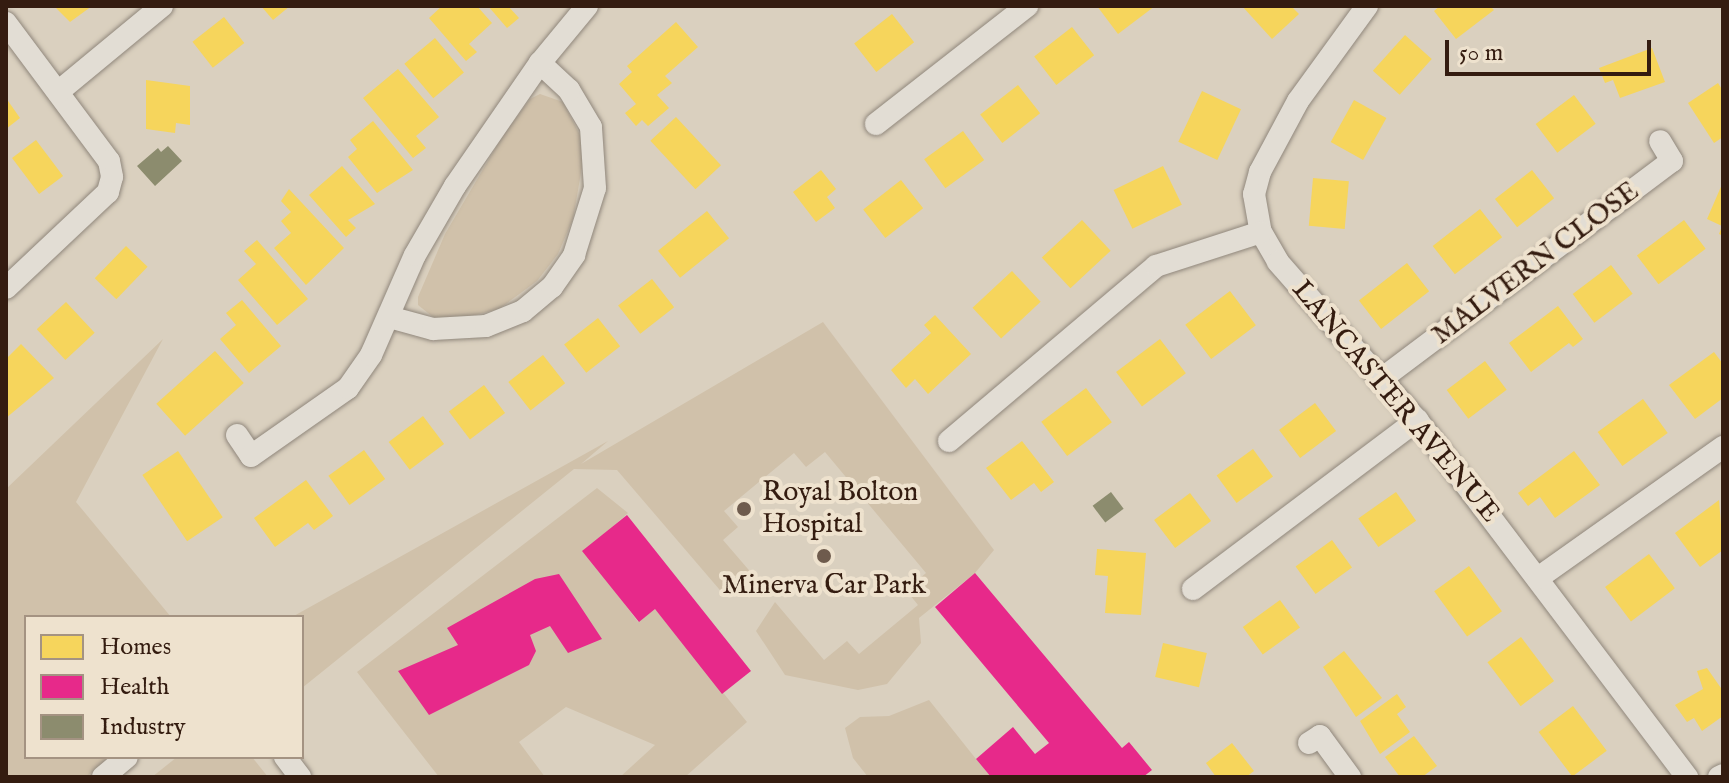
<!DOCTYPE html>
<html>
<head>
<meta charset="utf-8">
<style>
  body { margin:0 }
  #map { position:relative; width:1729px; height:783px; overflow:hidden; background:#dad0bf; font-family:"IM FELL English",serif }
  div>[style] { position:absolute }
  .green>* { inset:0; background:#d0c1aa }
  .homes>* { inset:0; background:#f6d55c; transform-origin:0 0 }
  .health>* { inset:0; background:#e7298a }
  .industry>* { inset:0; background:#8c8c6e; transform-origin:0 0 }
  .roads { filter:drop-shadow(0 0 2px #90877c) drop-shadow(0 0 2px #90877c) }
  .street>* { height:22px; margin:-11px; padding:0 11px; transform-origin:11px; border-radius:11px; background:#e2ddd4 }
  .dots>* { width:22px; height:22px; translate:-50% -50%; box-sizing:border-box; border:4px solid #eee2ce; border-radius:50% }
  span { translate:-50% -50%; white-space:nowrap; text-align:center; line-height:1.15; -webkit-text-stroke:8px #eee2ce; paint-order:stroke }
  .street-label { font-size:28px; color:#341c10 }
  .poi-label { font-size:28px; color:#341c10 }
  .left { translate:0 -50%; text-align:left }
  .frame { position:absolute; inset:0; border:8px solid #341c10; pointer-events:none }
  .legend { position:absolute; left:24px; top:615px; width:280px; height:144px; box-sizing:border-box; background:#eee2ce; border:2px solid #a49382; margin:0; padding:10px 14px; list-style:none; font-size:24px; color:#341c10 }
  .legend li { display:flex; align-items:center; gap:16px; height:40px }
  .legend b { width:40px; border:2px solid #a49382 }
  .scale { position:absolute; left:1445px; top:40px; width:206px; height:36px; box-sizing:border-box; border:4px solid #341c10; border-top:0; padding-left:10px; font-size:24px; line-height:28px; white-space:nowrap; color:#341c10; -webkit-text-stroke:6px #eee2ce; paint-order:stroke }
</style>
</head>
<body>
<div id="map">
  <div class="green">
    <div style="clip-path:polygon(540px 94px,563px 102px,581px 137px,583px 161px,573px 219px,558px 254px,537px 281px,499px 309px,451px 321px,433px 317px,418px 305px,418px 297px,445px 234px,502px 137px,530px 99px)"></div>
    <div style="clip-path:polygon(823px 322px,994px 550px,975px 573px,919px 618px,921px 643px,887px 684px,858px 690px,785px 675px,756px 631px,775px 602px,824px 660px,847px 641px,859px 654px,918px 605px,906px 590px,926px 573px,825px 452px,806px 467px,794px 453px,724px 511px,738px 527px,723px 540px,760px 583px,725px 596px,617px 470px,574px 469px,302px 688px,302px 617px,292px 617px,608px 441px,581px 464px)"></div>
    <div style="clip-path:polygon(163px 339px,76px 502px,171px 617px,26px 617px,26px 757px,112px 757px,86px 777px,6px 777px,6px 489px)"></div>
    <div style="clip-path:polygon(597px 488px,628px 513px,585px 551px,638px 622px,655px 609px,747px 722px,685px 777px,620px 777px,655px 745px,566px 707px,519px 742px,545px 777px,439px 777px,357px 672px)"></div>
    <div style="clip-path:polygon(929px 700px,976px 759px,991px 777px,868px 777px,853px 758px,845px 728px,860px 717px,889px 716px)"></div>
    <div style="clip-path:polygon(177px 757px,252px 757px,268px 777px,152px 777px)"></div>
  </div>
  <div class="homes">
    <div style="clip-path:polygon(54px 6px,92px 6px,70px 22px)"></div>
    <div style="clip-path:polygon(261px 6px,290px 6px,273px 20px)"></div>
    <div style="clip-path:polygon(442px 6px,477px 6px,492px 23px,469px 44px,477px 52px,466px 61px,429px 18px)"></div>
    <div style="clip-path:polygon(488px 6px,508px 6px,519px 18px,507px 28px)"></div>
    <div style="clip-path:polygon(1097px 6px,1155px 6px,1118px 34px)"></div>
    <div style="clip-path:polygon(1242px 6px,1291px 6px,1299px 14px,1272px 39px)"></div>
    <div style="clip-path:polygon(1440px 6px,1490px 6px,1494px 10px,1456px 39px,1434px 11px)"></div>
    <div style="left:892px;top:14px;width:36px;height:48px;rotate:52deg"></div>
    <div style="left:224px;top:17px;width:33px;height:40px;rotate:52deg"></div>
    <div style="clip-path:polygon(676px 22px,698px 47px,665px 76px,672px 83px,657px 95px,669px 108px,648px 126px,642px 120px,636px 126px,625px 113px,636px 104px,619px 84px,632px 72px,627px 66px)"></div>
    <div style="left:1072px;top:27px;width:36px;height:48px;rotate:52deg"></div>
    <div style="left:1405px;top:35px;width:36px;height:48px;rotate:42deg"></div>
    <div style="left:435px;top:38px;width:45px;height:40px;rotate:50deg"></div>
    <div style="clip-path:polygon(1652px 48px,1665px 82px,1620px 98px,1613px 80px,1605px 83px,1599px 68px)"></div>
    <div style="clip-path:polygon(398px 69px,439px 117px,416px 136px,426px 148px,413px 158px,363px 98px)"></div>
    <div style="clip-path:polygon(146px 80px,190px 86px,190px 125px,176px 123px,175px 133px,146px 129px)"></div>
    <div style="clip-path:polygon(1718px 83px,1723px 91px,1723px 137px,1714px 143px,1688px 103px)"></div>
    <div style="left:1018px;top:85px;width:36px;height:48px;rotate:52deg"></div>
    <div style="left:1202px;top:91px;width:43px;height:56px;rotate:25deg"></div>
    <div style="left:1574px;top:95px;width:36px;height:48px;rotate:53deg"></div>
    <div style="clip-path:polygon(6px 98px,20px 118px,6px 129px)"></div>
    <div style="left:1354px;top:100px;width:37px;height:48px;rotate:29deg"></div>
    <div style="left:676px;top:117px;width:66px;height:35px;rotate:47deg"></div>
    <div style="clip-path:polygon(373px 121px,413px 170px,377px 193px,348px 157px,357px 149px,350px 140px)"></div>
    <div style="left:963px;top:131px;width:36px;height:48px;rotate:54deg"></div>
    <div style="left:36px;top:140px;width:45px;height:30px;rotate:53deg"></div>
    <div style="clip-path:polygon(342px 166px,375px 204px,348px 220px,356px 228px,346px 237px,309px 195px)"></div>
    <div style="left:1163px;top:166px;width:43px;height:55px;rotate:64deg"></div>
    <div style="clip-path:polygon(821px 170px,836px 189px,827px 197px,835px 208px,816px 222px,793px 192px)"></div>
    <div style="left:1532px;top:170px;width:36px;height:47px;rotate:52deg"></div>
    <div style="left:1313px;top:178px;width:36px;height:48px;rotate:5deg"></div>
    <div style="left:901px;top:180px;width:36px;height:48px;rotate:52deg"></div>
    <div style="clip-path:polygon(1723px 182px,1723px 236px,1719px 234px,1722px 226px,1707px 219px)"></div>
    <div style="clip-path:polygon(289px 189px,344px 248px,306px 285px,274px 248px,291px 233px,281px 221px,291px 212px,281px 201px)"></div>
    <div style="left:1480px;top:209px;width:36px;height:60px;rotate:52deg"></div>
    <div style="left:707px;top:211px;width:35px;height:63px;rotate:51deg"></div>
    <div style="left:1082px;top:220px;width:42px;height:55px;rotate:47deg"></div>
    <div style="left:1684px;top:220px;width:36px;height:59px;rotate:53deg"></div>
    <div style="clip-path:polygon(257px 240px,308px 299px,277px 325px,238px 280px,256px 264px,244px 251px)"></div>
    <div style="left:126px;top:246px;width:30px;height:45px;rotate:44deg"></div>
    <div style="left:1407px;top:263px;width:36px;height:61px;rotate:52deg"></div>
    <div style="left:1611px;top:265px;width:36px;height:48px;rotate:53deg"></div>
    <div style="left:1012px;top:271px;width:42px;height:54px;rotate:47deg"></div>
    <div style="left:652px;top:279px;width:36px;height:43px;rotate:52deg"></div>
    <div style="left:1230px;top:291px;width:43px;height:56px;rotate:53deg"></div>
    <div style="clip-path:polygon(242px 300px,281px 346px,249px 373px,220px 339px,236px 325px,226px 313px)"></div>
    <div style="left:66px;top:302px;width:42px;height:40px;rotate:47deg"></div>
    <div style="clip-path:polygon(1558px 306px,1583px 339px,1573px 347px,1569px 343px,1531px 372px,1509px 343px)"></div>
    <div style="clip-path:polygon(935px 315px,971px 354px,928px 394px,915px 379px,906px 388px,891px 370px,931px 333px,924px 325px)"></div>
    <div style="left:598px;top:318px;width:36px;height:43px;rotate:52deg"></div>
    <div style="left:1160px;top:339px;width:43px;height:55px;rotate:53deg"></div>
    <div style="clip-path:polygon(21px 344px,54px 378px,6px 418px,6px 359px)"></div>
    <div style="left:215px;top:351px;width:43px;height:79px;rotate:48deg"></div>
    <div style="clip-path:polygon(1714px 352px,1723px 364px,1723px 398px,1695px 419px,1669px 385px)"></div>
    <div style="left:543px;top:355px;width:36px;height:44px;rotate:52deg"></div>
    <div style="left:1485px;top:361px;width:36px;height:48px;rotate:53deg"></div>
    <div style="left:484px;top:385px;width:35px;height:44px;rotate:53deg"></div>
    <div style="left:1086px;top:388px;width:43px;height:56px;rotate:53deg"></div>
    <div style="left:1643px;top:399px;width:42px;height:56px;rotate:54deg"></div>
    <div style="left:1315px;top:403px;width:35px;height:45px;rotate:53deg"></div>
    <div style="left:423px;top:416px;width:35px;height:43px;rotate:53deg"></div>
    <div style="clip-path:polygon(1022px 441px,1054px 482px,1041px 492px,1034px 483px,1011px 500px,986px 468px)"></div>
    <div style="left:1253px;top:449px;width:34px;height:45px;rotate:54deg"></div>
    <div style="left:364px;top:450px;width:36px;height:44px;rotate:54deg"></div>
    <div style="left:178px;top:451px;width:80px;height:43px;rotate:56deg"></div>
    <div style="clip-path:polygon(1574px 451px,1600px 485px,1555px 518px,1540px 497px,1528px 506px,1518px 493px)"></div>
    <div style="clip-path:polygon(306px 480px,333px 516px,314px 530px,308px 523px,275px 547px,254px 518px)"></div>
    <div style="left:1396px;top:492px;width:35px;height:46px;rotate:55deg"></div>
    <div style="left:1190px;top:493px;width:35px;height:45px;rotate:53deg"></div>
    <div style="clip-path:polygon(1719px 500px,1723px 550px,1700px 567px,1675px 533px)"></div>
    <div style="left:1332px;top:540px;width:34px;height:45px;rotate:54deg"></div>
    <div style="clip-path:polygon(1097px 549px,1146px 553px,1141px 615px,1105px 613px,1108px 576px,1095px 575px)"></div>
    <div style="left:1649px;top:554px;width:43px;height:55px;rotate:53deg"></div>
    <div style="left:1469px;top:566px;width:56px;height:43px;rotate:54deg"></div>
    <div style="left:1280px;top:600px;width:34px;height:46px;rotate:54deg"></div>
    <div style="left:1521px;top:637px;width:55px;height:42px;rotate:53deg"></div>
    <div style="left:1163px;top:643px;width:45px;height:35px;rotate:13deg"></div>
    <div style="clip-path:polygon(1344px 651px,1382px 698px,1356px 717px,1323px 667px)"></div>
    <div style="clip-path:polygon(1707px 668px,1723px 691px,1723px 716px,1702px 731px,1694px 718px,1687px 722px,1675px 705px,1703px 689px,1697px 671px)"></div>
    <div style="clip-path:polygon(1397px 694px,1406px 707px,1397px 714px,1410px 732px,1380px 754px,1360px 721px)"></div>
    <div style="left:1573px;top:706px;width:56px;height:43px;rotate:53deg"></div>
    <div style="clip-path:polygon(1414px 736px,1437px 766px,1422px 777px,1400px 777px,1385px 757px)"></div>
    <div style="clip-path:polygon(1232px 743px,1254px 771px,1246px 777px,1216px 777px,1206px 763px)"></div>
  </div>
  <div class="health">
    <div style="clip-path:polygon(627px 515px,751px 671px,722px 694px,655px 609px,639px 622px,582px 551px)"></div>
    <div style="clip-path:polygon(975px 573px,1122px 748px,1129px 742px,1152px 770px,1143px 777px,991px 777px,976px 759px,1013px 727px,1035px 754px,1049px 743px,935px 607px)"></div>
    <div style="clip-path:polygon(559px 574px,602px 639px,568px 653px,550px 626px,530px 635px,536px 651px,529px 665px,429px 715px,398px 671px,458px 645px,447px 628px,535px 579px)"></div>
  </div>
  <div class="industry">
    <div style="clip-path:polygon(168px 146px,182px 161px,155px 186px,137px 166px,158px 148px,161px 152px)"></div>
    <div style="left:1111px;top:492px;width:21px;height:23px;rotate:53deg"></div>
  </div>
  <div class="roads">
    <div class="street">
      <div style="left:1367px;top:6px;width:117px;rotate:126deg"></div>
      <div style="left:1298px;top:101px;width:81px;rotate:118.2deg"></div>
      <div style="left:1260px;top:172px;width:23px;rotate:105deg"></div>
      <div style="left:1254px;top:194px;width:39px;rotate:80deg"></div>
      <div style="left:1261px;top:232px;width:34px;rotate:60deg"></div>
      <div style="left:1278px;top:262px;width:210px;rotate:48.7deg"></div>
      <div style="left:1417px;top:420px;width:448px;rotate:52.9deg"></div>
      <div style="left:6px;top:23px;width:172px;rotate:53.3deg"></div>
      <div style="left:109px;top:161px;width:16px;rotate:79deg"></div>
      <div style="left:112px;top:177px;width:16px;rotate:105deg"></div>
      <div style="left:108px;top:192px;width:140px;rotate:136.7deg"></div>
      <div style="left:58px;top:92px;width:135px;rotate:-39.6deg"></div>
      <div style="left:876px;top:124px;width:192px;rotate:-38deg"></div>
      <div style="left:389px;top:317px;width:46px;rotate:15.3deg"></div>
      <div style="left:433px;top:329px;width:53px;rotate:-3.2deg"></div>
      <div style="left:486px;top:326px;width:40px;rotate:-22deg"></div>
      <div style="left:523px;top:311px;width:38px;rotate:-40deg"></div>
      <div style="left:552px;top:287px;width:39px;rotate:-55deg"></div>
      <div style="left:574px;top:255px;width:70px;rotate:-72.6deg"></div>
      <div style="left:595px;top:188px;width:61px;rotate:-93.8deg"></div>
      <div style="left:591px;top:127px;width:43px;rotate:-120.7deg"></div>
      <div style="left:569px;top:90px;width:40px;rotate:-137deg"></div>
      <div style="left:1380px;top:380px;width:365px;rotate:-36.9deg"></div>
      <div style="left:1672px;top:161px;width:23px;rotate:-121deg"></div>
      <div style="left:237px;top:435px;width:25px;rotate:56deg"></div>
      <div style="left:251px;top:456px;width:118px;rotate:-35deg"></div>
      <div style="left:348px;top:388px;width:40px;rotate:-55.1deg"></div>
      <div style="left:371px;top:355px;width:109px;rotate:-66.3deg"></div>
      <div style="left:415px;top:255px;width:80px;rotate:-59.9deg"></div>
      <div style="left:455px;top:186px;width:150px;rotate:-55.4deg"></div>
      <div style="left:540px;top:63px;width:74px;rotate:-50.5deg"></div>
      <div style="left:949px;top:441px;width:271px;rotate:-40.2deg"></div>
      <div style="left:1156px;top:266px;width:110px;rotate:-17.9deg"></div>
      <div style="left:1538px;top:578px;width:227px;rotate:-35.3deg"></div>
      <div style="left:1193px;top:589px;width:281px;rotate:-37deg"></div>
      <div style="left:1309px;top:743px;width:13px;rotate:-32deg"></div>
      <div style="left:1320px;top:736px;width:51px;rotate:53.8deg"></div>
      <div style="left:285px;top:757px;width:25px;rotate:53deg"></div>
      <div style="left:103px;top:777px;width:31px;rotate:-40deg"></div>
      <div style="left:1719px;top:777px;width:4px;rotate:-27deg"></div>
    </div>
  </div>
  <div class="dots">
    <div style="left:744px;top:509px;background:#6e5b4d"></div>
    <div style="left:824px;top:556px;background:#6e5b4d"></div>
  </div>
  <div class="street-label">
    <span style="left:1536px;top:264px;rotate:-37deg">MALVERN CLOSE</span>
    <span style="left:1395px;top:402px;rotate:50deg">LANCASTER AVENUE</span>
  </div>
  <div class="poi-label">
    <span class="left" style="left:762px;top:509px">Royal Bolton<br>Hospital</span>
    <span style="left:824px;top:586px">Minerva Car Park</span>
  </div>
  <div class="frame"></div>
  <ul class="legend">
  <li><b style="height:22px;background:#f6d55c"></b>Homes</li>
  <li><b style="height:22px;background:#e7298a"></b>Health</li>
  <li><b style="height:22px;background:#8c8c6e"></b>Industry</li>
  </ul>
  <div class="scale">50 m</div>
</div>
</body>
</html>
